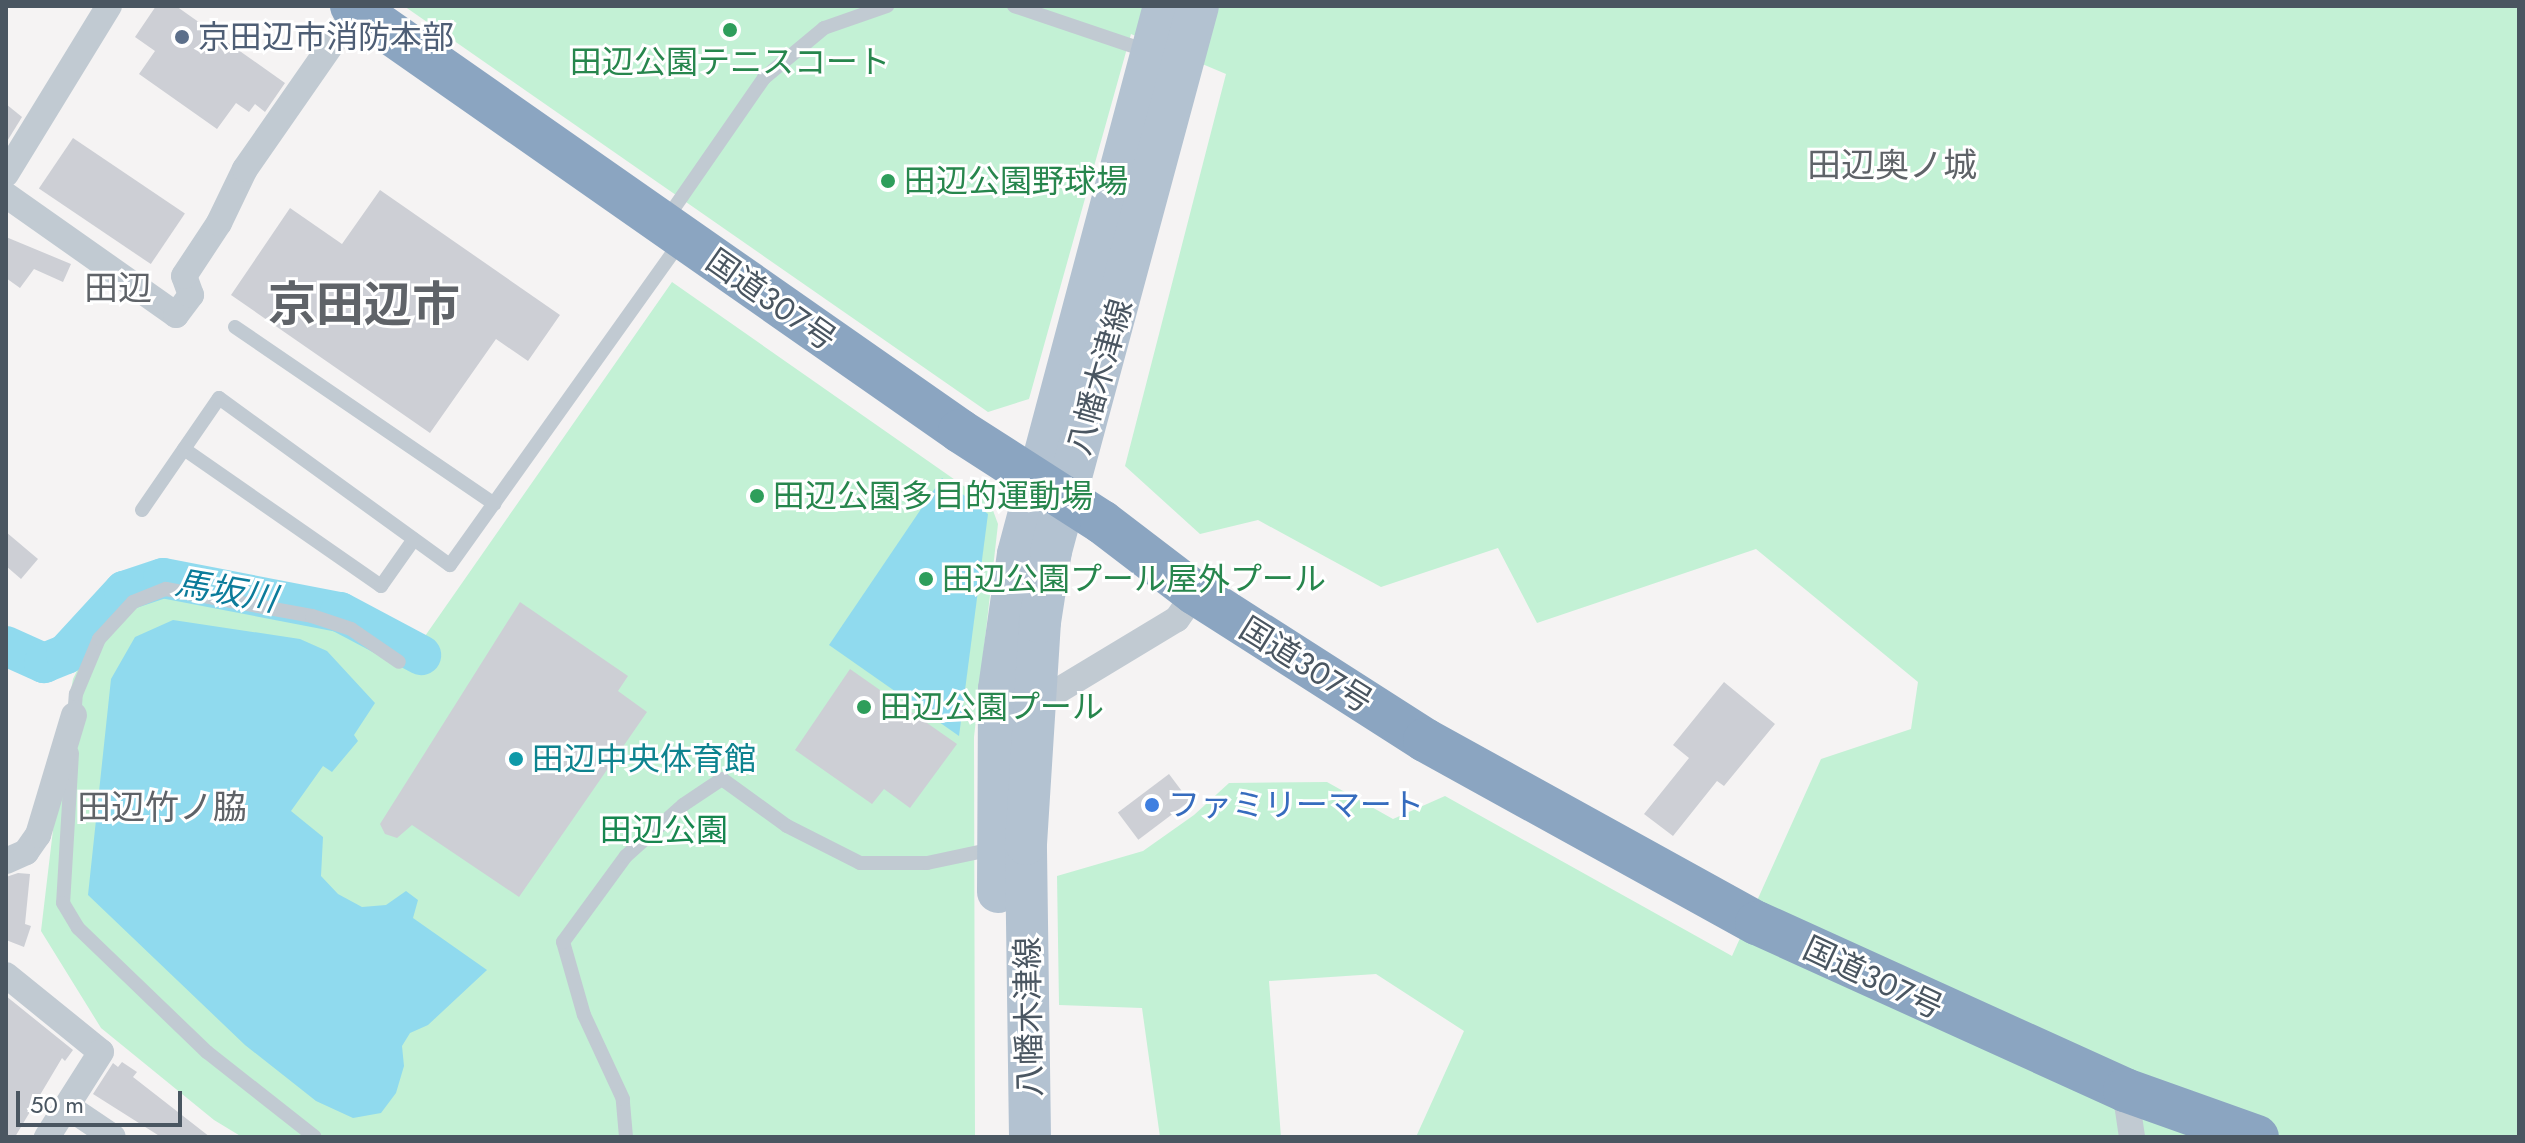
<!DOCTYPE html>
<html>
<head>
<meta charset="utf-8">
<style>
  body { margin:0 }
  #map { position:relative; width:2525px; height:1143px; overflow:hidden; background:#f5f3f3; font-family:Jost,"Noto Sans JP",sans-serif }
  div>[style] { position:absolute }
  .green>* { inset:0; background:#c3f1d5 }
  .water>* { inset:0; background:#90daee }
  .river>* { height:40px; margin:-20px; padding:0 20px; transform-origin:20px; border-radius:20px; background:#90daee }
  .building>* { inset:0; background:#cdcfd5; transform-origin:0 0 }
  .lane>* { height:14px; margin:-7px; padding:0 7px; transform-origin:7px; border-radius:7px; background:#c1cad2 }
  .street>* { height:26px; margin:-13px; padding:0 13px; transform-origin:13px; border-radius:13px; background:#c1cad2 }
  .primary>* { height:42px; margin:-21px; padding:0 21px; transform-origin:21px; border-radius:21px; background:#b3c2d1 }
  .highway>* { height:44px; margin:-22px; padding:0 22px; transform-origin:22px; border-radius:22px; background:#8ba5c1 }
  .dots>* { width:22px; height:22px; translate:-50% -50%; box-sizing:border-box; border:4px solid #fff; border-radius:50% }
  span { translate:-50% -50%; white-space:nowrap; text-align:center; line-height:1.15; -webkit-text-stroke:6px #fff; paint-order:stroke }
  .service-label { font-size:32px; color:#4e5e75 }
  .left { translate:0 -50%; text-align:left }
  .leisure-label { font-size:32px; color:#27864d }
  .street-label { font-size:32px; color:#4a5661 }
  .culture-label { font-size:32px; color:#0d838f }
  .shop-label { font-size:32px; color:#366cbe }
  .park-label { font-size:32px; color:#17864f }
  .neighbourhood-label { font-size:34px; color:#5f6368 }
  .water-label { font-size:34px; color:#0c7c9b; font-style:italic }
  .town-label { font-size:48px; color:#5f6368; font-weight:700 }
  .frame { position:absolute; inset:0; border:8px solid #4a5661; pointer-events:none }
  .scale { position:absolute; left:16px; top:1091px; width:166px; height:36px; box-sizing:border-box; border:4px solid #4a5661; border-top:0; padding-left:10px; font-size:24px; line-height:28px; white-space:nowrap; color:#4a5661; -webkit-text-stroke:6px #fff; paint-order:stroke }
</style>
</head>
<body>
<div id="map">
  <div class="green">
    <div style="clip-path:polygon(404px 6px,2519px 6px,2519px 1137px,1416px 1137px,1464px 1031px,1376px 974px,1269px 981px,1281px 1137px,1160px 1137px,1142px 1008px,1059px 1005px,1057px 876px,1143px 851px,1194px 815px,1229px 783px,1327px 782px,1393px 819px,1445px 796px,1732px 956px,1821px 759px,1911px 729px,1918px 682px,1756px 549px,1537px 623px,1498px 548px,1381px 587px,1258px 520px,1200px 534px,1125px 466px,1226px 74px,1131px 34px,1029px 399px,988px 412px)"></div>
    <div style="clip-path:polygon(672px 282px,991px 505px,998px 524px,974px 737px,975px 1137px,242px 1137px,214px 1120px,101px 1028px,41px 931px,67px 712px,73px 679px,95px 633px,129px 597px,167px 585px,353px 625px,409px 659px)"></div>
  </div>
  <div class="water">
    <div style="clip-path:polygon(942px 478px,988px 514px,959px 736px,829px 645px)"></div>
    <div style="clip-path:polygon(173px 620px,300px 639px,327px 651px,375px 703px,354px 735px,358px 741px,332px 772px,323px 766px,291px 811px,323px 837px,321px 876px,338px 894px,362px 907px,386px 905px,406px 891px,418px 900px,413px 918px,487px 970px,428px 1025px,410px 1033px,402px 1046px,404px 1066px,396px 1093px,381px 1113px,353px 1118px,316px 1101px,245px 1045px,88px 895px,111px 679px,135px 637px)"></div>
  </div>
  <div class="river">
    <div style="left:6px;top:646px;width:42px;rotate:24.1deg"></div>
    <div style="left:44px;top:663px;width:24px;rotate:-22deg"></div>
    <div style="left:66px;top:654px;width:86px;rotate:-47.4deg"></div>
    <div style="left:124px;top:591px;width:41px;rotate:-18.4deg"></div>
    <div style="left:163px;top:578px;width:180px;rotate:10.9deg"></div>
    <div style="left:340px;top:612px;width:92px;rotate:28deg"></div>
  </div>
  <div class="building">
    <div style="clip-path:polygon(156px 6px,176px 6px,285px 83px,265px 112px,255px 104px,249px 112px,236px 103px,217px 129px,139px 74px,155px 51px,135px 37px)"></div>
    <div style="clip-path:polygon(6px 104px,22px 117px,6px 143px)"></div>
    <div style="left:73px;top:138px;width:135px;height:61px;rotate:34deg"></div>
    <div style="clip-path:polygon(380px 190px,560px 315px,528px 361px,496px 339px,430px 433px,231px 295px,290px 208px,342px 244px)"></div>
    <div style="clip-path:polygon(6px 237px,71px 264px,63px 282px,34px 269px,20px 288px,6px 278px)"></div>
    <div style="clip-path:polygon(6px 532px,38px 559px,21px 579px,6px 566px)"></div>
    <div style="clip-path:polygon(520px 602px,628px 676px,618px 691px,647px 712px,519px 897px,412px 825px,397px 838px,385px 834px,380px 824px)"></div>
    <div style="clip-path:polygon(850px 669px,957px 744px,910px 808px,884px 789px,872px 804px,795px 750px)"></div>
    <div style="clip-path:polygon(1724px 682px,1775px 724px,1724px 786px,1717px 781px,1673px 836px,1644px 814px,1689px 758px,1673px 745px)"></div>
    <div style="left:1169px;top:774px;width:34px;height:64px;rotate:53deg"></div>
    <div style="clip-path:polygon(18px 873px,30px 874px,25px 924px,31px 926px,24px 947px,6px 940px,6px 877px)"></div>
    <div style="clip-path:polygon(6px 996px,73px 1050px,65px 1061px,62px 1058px,15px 1137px,6px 1137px)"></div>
    <div style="clip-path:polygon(122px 1062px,137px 1072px,133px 1077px,210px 1137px,161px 1137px,93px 1094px,113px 1063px,118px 1067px)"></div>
  </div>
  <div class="lane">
    <div style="left:1014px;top:6px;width:144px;rotate:18.7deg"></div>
    <div style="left:665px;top:221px;width:174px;rotate:-55.3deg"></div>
    <div style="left:764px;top:78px;width:78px;rotate:-39.8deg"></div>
    <div style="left:824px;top:28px;width:67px;rotate:-19.2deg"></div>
    <div style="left:235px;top:327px;width:314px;rotate:34.3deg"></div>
    <div style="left:184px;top:449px;width:240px;rotate:34.8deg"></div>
    <div style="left:381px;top:586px;width:57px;rotate:-54.9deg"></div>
    <div style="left:142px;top:510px;width:136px;rotate:-55.5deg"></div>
    <div style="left:219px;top:398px;width:285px;rotate:35.9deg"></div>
    <div style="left:450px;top:565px;width:396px;rotate:-54.5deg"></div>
    <div style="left:74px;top:720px;width:26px;rotate:-86deg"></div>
    <div style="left:76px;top:694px;width:60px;rotate:-67.3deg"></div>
    <div style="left:99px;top:639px;width:50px;rotate:-47.4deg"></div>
    <div style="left:133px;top:602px;width:35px;rotate:-22deg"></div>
    <div style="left:166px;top:589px;width:148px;rotate:10.5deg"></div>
    <div style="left:312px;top:616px;width:41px;rotate:18.4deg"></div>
    <div style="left:351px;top:629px;width:58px;rotate:34.5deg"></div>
    <div style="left:72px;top:753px;width:150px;rotate:93.4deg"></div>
    <div style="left:63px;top:903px;width:29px;rotate:59deg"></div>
    <div style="left:78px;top:928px;width:179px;rotate:43.9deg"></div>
    <div style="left:207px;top:1052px;width:137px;rotate:38.2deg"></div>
    <div style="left:626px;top:1137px;width:38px;rotate:-95deg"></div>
    <div style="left:623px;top:1099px;width:93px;rotate:-114.9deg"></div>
    <div style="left:584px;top:1015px;width:76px;rotate:-106deg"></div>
    <div style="left:563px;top:942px;width:107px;rotate:-53.8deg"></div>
    <div style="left:626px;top:856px;width:76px;rotate:-41.8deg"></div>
    <div style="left:683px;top:805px;width:47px;rotate:-33.7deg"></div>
    <div style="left:722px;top:779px;width:80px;rotate:35.9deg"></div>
    <div style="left:787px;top:826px;width:82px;rotate:26.9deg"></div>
    <div style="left:860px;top:863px;width:67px"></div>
    <div style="left:927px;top:863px;width:67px;rotate:-12deg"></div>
  </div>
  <div class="street">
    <div style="left:6px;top:174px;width:197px;rotate:-58.5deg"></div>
    <div style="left:6px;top:195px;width:208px;rotate:35.2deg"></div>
    <div style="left:176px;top:315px;width:25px;rotate:-53deg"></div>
    <div style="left:191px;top:295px;width:20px;rotate:-110deg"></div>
    <div style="left:184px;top:276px;width:64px;rotate:-56.6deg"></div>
    <div style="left:219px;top:223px;width:60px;rotate:-64.3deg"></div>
    <div style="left:245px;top:169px;width:195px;rotate:-55.2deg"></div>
    <div style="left:1031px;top:707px;width:170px;rotate:-31.1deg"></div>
    <div style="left:1177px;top:619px;width:32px;rotate:-55deg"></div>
    <div style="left:6px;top:861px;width:22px;rotate:-24deg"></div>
    <div style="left:26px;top:852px;width:21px;rotate:-55deg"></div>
    <div style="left:38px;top:835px;width:125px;rotate:-73.3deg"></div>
    <div style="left:6px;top:975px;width:122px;rotate:39deg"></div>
    <div style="left:101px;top:1052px;width:101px;rotate:122.4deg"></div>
    <div style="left:2125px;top:1090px;width:48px;rotate:81.5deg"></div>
    <div style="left:67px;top:1106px;width:55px;rotate:34deg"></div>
  </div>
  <div class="primary">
    <div style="left:998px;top:892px;width:203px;rotate:-89.7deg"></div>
    <div style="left:999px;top:689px;width:136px;rotate:-82deg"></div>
    <div style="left:1018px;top:554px;width:567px;rotate:-75.08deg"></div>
    <div style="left:1030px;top:1137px;width:293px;rotate:-90.8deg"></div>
    <div style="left:1026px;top:844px;width:222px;rotate:-86.4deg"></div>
    <div style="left:1040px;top:622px;width:72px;rotate:-81.2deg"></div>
    <div style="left:1051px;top:551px;width:564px;rotate:-74.91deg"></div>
  </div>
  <div class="highway">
    <div style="left:352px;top:6px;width:742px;rotate:34.95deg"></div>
    <div style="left:960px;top:431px;width:169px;rotate:32.7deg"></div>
    <div style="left:1102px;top:522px;width:117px;rotate:37.4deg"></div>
    <div style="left:1195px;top:593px;width:273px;rotate:32.6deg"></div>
    <div style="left:1425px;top:740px;width:379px;rotate:28.9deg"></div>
    <div style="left:1757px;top:923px;width:404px;rotate:24.4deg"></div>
    <div style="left:2125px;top:1090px;width:140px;rotate:19.6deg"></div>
  </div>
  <div class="dots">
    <div style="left:730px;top:30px;background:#2e9e5b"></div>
    <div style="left:182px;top:37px;background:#5c6f8a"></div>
    <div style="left:888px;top:181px;background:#2e9e5b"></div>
    <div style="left:757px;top:496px;background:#2e9e5b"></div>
    <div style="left:926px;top:579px;background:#2e9e5b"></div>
    <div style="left:864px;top:707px;background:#2e9e5b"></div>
    <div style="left:516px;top:759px;background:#0f9aa8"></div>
    <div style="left:1152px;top:805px;background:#3f7fe0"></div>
  </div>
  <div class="service-label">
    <span class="left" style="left:198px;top:37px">京田辺市消防本部</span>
  </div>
  <div class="leisure-label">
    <span style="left:730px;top:62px">田辺公園テニスコート</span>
    <span class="left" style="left:904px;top:181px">田辺公園野球場</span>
    <span class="left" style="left:773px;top:496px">田辺公園多目的運動場</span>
    <span class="left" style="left:942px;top:579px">田辺公園プール屋外プール</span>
    <span class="left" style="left:880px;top:707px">田辺公園プール</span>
  </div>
  <div class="street-label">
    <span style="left:771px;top:300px;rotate:35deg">国道307号</span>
    <span style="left:1100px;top:377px;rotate:-74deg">八幡木津線</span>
    <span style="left:1306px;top:665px;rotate:32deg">国道307号</span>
    <span style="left:1873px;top:978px;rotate:25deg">国道307号</span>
    <span style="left:1029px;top:1017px;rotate:-91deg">八幡木津線</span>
  </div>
  <div class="culture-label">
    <span class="left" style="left:532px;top:759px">田辺中央体育館</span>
  </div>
  <div class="shop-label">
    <span class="left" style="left:1168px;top:805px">ファミリーマート</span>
  </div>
  <div class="park-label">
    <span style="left:664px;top:830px">田辺公園</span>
  </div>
  <div class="neighbourhood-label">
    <span style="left:1892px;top:166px">田辺奥ノ城</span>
    <span style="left:118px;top:289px">田辺</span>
    <span style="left:162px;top:808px">田辺竹ノ脇</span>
  </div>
  <div class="water-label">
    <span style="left:226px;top:591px;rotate:10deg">馬坂川</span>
  </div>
  <div class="town-label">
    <span style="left:364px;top:305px">京田辺市</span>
  </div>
  <div class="frame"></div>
  <div class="scale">50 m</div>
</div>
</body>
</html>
